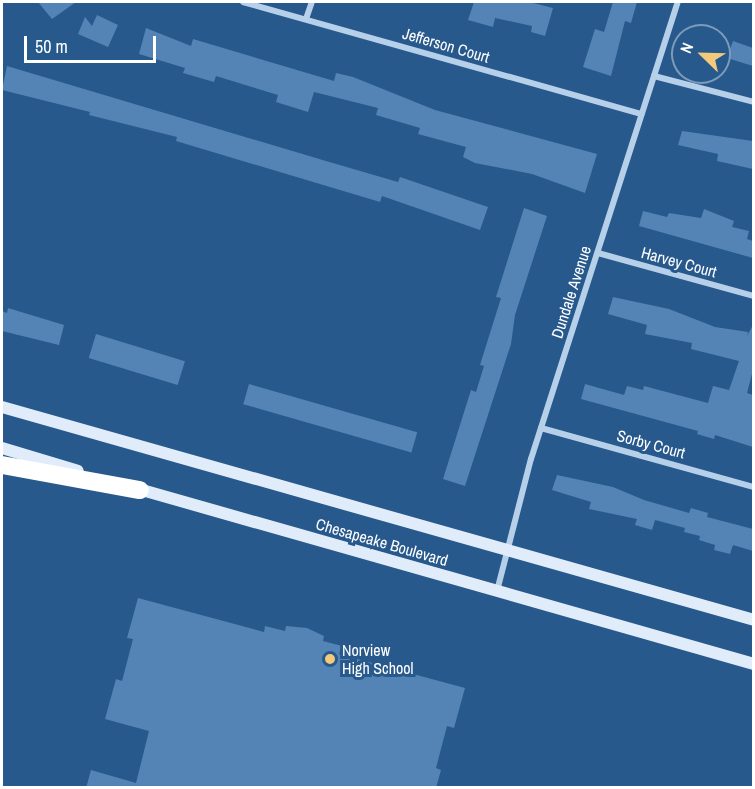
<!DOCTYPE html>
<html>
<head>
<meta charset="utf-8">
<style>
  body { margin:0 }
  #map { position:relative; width:755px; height:789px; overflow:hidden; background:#27598c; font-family:"Archivo Narrow",sans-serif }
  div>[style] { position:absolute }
  .building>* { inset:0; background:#5384b5; transform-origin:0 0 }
  .street>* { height:6px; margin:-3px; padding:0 3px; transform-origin:3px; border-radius:3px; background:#b6d0ea }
  .secondary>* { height:12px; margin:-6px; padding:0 6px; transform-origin:6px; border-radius:6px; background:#e0ecf9 }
  .highway>* { height:18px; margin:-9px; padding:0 9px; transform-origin:9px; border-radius:9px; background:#fff }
  .dots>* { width:16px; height:16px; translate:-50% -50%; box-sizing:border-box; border:3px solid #27598c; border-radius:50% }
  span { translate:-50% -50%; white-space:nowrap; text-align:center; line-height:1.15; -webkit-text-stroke:6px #27598c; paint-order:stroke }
  .street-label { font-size:16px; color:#fff }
  .poi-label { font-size:16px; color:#fff }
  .left { translate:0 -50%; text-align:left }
  .frame { position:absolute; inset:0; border:3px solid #fff; pointer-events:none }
  .north { position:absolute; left:671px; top:24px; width:60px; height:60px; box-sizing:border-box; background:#27598c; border:2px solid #7d9bba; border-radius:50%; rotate:293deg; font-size:16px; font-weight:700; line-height:24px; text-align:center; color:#fff }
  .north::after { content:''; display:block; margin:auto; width:21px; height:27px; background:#f3c97b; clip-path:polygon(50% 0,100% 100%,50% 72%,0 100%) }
  .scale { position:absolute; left:24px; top:36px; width:132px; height:27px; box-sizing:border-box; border:3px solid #fff; border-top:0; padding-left:8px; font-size:18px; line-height:21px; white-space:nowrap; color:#fff; -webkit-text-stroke:4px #27598c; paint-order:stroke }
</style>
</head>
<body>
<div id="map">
  <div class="building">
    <div style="clip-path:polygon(38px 2px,76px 2px,52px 19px)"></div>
    <div style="clip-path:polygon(474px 2px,529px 2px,553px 8px,545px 36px,531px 32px,532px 26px,495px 18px,493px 27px,468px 20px)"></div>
    <div style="clip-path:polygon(613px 2px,637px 2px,631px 23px,625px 21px,611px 76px,583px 67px,595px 29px,604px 32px)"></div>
    <div style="clip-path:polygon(97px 15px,118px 25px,108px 47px,78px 34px,85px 17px,92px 26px)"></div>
    <div style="clip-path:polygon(146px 28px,191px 46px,193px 39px,334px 81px,336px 73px,353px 77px,435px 110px,597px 154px,585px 193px,532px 174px,475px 163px,463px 157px,466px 147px,418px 134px,420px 128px,376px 115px,378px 108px,314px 92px,308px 112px,276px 102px,278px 95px,216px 76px,214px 82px,183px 73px,185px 68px,139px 54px)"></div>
    <div style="clip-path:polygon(733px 41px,753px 48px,753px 66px,727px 58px)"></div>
    <div style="clip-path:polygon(7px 66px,326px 161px,398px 182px,400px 177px,488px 207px,480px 230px,382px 196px,380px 202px,176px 141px,177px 137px,89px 115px,90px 112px,2px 90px)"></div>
    <div style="clip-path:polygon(682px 131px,753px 141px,753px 169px,717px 161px,718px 154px,678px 145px)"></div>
    <div style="clip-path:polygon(524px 208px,547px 216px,515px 315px,511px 344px,465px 486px,443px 479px,471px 390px,476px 392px,484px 366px,480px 365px,501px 298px,496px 297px)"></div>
    <div style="clip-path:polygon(704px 209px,734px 221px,732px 227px,749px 231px,747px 239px,753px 241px,753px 258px,639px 226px,643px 211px,667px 217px,669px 213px,701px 218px)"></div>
    <div style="clip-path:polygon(613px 297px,669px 309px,715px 327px,748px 332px,747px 336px,753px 325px,753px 370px,747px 393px,753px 395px,753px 447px,715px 435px,714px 439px,697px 434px,698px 431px,581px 399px,585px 384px,624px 395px,627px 386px,643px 390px,644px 386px,708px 403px,713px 386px,729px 390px,739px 361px,691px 349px,692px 343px,645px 334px,647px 325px,608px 314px)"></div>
    <div style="clip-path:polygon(8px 308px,64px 325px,59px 345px,2px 331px,2px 311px,7px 313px)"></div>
    <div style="left:96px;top:334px;width:93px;height:25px;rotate:17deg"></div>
    <div style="left:249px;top:384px;width:175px;height:21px;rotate:16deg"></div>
    <div style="clip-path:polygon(557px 475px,613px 487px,644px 500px,689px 513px,691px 508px,708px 513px,707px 517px,753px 529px,753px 551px,733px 545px,730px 554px,714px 550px,715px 545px,699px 540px,700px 536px,684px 532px,685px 528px,655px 520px,652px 530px,635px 525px,637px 519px,589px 509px,591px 502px,552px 490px)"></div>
    <div style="clip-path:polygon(138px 598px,264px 632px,265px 626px,285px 631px,286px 626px,307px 628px,324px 636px,323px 641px,342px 646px,339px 654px,465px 688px,454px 728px,447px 726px,436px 768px,441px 770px,436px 788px,86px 788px,91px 770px,136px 783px,149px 731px,105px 719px,116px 679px,122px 681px,133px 639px,127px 638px)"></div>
  </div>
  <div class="street">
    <div style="left:243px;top:2px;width:414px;rotate:15.7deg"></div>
    <div style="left:306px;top:19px;width:18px;rotate:-71deg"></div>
    <div style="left:654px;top:76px;width:103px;rotate:14.6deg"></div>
    <div style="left:598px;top:253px;width:162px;rotate:15.4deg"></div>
    <div style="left:541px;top:428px;width:221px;rotate:15.5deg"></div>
    <div style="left:497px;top:591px;width:136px;rotate:-75.6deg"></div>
    <div style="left:531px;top:459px;width:480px;rotate:-72.2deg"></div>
  </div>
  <div class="secondary">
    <div style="left:2px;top:407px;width:782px;rotate:15.81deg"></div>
    <div style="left:2px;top:448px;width:79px;rotate:16.8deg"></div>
    <div style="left:135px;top:488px;width:644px;rotate:15.87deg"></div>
  </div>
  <div class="highway">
    <div style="left:2px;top:465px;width:140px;rotate:10.3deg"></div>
  </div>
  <div class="dots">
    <div style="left:330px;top:659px;background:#f3c97b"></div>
  </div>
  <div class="street-label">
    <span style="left:446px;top:45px;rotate:16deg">Jefferson Court</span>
    <span style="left:679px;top:262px;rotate:15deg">Harvey Court</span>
    <span style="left:571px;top:292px;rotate:-72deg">Dundale Avenue</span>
    <span style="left:651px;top:444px;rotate:15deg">Sorby Court</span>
    <span style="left:382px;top:542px;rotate:16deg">Chesapeake Boulevard</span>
  </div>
  <div class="poi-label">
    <span class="left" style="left:342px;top:659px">Norview<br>High School</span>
  </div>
  <div class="frame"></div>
  <div class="north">N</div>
  <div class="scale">50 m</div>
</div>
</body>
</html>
